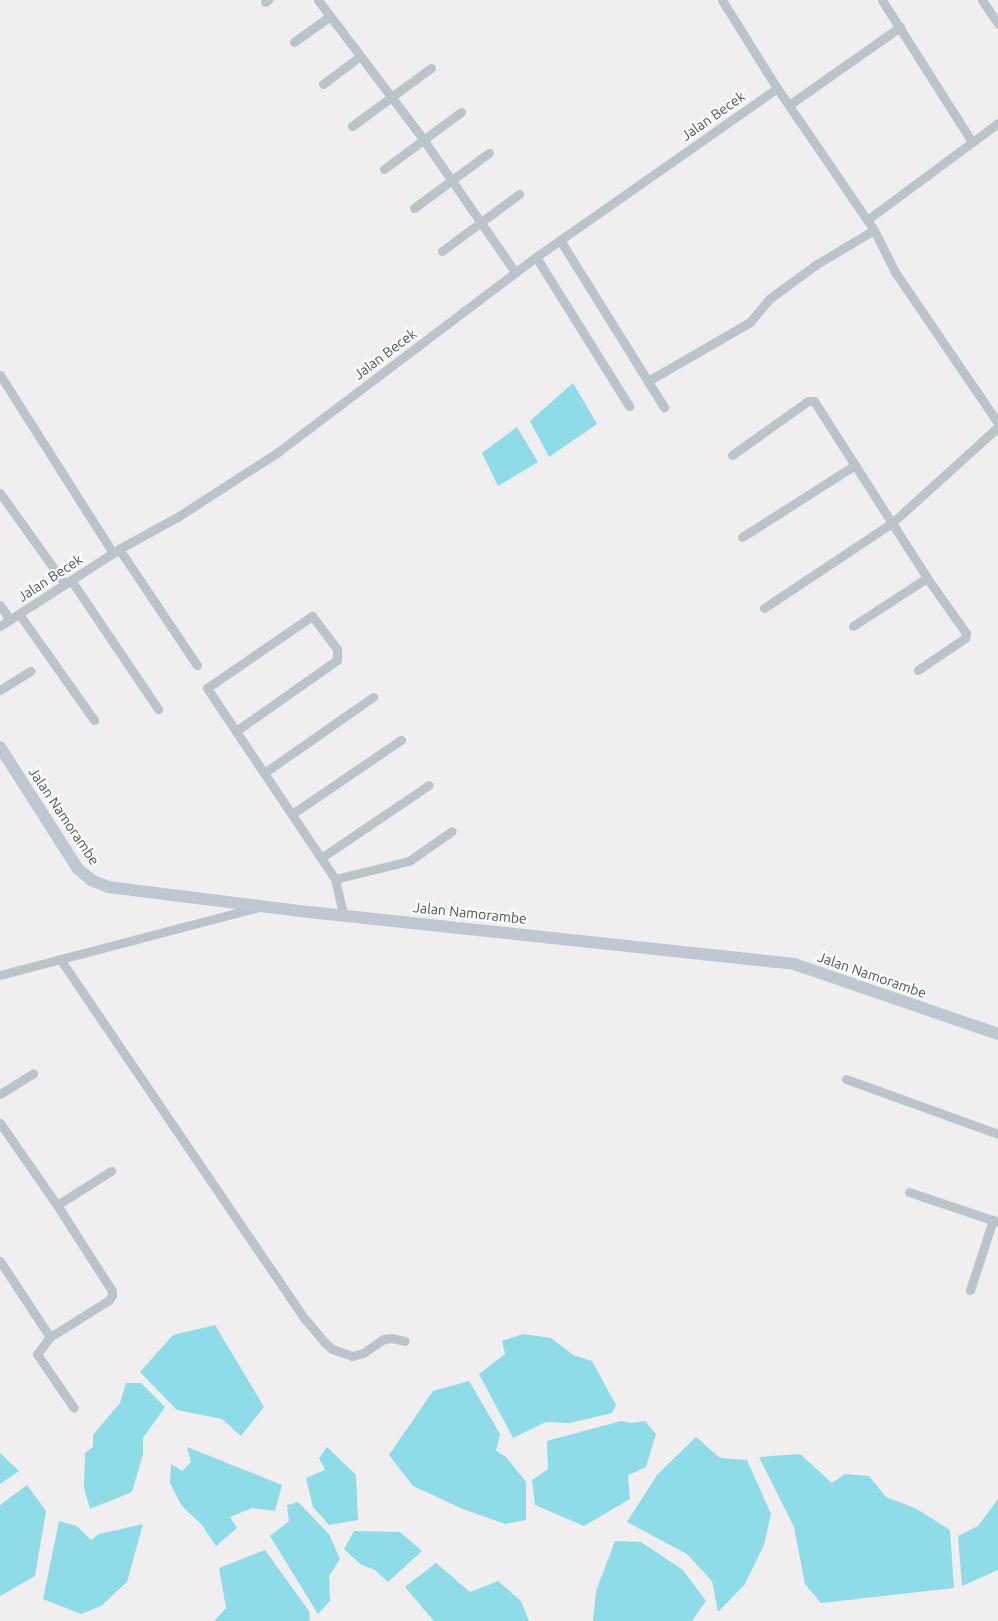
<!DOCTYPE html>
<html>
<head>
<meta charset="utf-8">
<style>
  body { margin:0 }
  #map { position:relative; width:998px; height:1621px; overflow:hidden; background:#f1eeef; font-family:Ubuntu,sans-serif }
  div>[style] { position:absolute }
  .water>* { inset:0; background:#8ddce8 }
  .minor>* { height:9px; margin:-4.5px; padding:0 4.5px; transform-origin:4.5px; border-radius:4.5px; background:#bac4cb }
  .secondary>* { height:12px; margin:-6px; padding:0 6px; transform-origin:6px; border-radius:6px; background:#bdc8d2 }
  span { translate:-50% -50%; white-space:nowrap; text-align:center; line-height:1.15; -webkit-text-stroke:4.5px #fff; paint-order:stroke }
  .street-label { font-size:14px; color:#47535b }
</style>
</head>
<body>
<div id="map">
  <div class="water">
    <div style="clip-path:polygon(573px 383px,597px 424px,549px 457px,530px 421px)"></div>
    <div style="clip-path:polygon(517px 427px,538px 462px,498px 486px,482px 453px)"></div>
    <div style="clip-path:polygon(215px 1325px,264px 1407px,241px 1436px,222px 1419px,177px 1410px,140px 1372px,173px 1335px)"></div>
    <div style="clip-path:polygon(523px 1334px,551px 1338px,573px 1355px,592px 1361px,616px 1405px,612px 1413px,570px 1423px,546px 1422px,513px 1438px,479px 1374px,505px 1354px,502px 1341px)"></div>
    <div style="clip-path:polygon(469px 1381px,500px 1434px,496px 1451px,506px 1457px,526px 1482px,526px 1520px,505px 1524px,463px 1509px,413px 1486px,389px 1455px,433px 1391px)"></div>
    <div style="clip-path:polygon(126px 1383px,141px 1383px,165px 1407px,143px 1438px,143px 1454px,132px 1492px,90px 1509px,84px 1488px,85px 1453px,93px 1447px,93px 1435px,120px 1403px)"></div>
    <div style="clip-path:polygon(621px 1421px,632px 1423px,645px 1421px,656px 1434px,646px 1467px,628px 1475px,630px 1499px,584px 1526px,535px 1505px,532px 1480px,548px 1469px,547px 1441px)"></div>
    <div style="clip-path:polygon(696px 1437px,720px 1458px,747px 1460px,771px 1514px,764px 1545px,745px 1584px,718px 1612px,712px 1581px,687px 1554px,627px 1522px,657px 1475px)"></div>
    <div style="clip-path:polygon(187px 1447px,282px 1485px,275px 1511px,252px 1508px,230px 1517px,237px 1528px,216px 1546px,202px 1525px,182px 1506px,170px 1483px,171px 1464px,182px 1471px,191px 1462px)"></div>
    <div style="clip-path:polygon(327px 1447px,356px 1475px,358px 1520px,329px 1525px,313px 1507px,306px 1478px,325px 1470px,319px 1458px)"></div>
    <div style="clip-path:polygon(0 1453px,19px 1471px,0 1484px)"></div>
    <div style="clip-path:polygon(800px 1454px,832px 1483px,845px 1474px,869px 1476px,886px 1497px,915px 1508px,950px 1530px,954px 1588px,821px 1603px,805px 1584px,794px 1527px,759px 1457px)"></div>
    <div style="clip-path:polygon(27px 1485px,46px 1511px,35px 1576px,0 1596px,0 1505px)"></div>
    <div style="clip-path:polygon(998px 1499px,998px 1570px,962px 1586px,958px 1536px,978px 1526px)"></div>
    <div style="clip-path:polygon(298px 1502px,329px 1534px,340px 1559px,329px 1576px,330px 1601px,318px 1614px,270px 1536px,289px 1521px,287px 1505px)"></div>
    <div style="clip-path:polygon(59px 1521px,77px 1526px,91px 1540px,99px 1534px,143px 1524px,127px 1582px,101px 1606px,81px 1614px,43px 1599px)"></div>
    <div style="clip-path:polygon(354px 1531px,400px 1532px,422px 1551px,388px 1582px,375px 1570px,360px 1564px,344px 1549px)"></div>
    <div style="clip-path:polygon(615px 1541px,641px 1542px,683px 1570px,706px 1601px,692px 1621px,593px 1621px,596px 1591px)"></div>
    <div style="clip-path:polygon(265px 1550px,309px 1611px,310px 1621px,214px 1621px,226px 1608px,219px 1568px)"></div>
    <div style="clip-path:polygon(436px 1563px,470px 1592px,498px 1581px,521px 1601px,529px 1621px,434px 1621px,405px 1587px)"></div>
  </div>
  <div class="minor">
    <div style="left:318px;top:0;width:174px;rotate:52.9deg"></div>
    <div style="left:423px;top:139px;width:162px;rotate:55.3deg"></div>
    <div style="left:722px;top:0;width:104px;rotate:58deg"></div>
    <div style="left:777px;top:88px;width:172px;rotate:55.7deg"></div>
    <div style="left:874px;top:230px;width:47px;rotate:63.4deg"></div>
    <div style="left:895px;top:272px;width:183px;rotate:55.7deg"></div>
    <div style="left:882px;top:0;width:168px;rotate:57.6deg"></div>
    <div style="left:982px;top:0;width:29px;rotate:56deg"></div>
    <div style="left:265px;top:2px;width:4px;rotate:-34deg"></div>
    <div style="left:294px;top:42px;width:44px;rotate:-35.8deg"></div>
    <div style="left:323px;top:84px;width:45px;rotate:-36.9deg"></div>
    <div style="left:789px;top:105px;width:136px;rotate:-35.1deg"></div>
    <div style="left:352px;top:126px;width:98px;rotate:-36.3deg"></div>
    <div style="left:384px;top:169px;width:96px;rotate:-36.5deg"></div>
    <div style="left:414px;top:208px;width:93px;rotate:-36.3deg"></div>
    <div style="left:867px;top:220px;width:163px;rotate:-36.5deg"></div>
    <div style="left:560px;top:240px;width:197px;rotate:58.1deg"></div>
    <div style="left:442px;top:251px;width:96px;rotate:-36.5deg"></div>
    <div style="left:536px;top:257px;width:176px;rotate:58deg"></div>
    <div style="left:0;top:375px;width:211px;rotate:57.6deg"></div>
    <div style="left:648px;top:381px;width:118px;rotate:-30deg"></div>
    <div style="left:750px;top:322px;width:30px;rotate:-50deg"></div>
    <div style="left:769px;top:299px;width:59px;rotate:-36.1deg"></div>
    <div style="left:817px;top:264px;width:66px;rotate:-30.8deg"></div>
    <div style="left:732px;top:455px;width:93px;rotate:-35.4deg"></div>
    <div style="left:808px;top:401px;width:6px"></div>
    <div style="left:814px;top:401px;width:210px;rotate:57.4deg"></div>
    <div style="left:927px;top:578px;width:67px;rotate:54.7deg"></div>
    <div style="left:966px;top:633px;width:5px;rotate:101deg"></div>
    <div style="left:965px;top:638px;width:57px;rotate:145.8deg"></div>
    <div style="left:0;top:493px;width:112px;rotate:54.5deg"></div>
    <div style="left:742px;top:537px;width:134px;rotate:-32.5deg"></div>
    <div style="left:119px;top:549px;width:140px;rotate:56.1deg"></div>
    <div style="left:71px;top:580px;width:156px;rotate:56deg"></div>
    <div style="left:0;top:605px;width:18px;rotate:56deg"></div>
    <div style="left:764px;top:608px;width:154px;rotate:-33.6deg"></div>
    <div style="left:892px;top:523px;width:143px;rotate:-42.2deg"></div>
    <div style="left:19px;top:614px;width:130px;rotate:54.7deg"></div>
    <div style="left:0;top:626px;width:142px;rotate:-32.9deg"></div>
    <div style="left:119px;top:549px;width:68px;rotate:-28.8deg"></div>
    <div style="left:179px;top:516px;width:118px;rotate:-32.9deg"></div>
    <div style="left:278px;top:452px;width:323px;rotate:-37.1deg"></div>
    <div style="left:536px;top:257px;width:294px;rotate:-35deg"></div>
    <div style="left:853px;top:626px;width:88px;rotate:-33deg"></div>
    <div style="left:0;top:690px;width:36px;rotate:-32deg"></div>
    <div style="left:236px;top:731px;width:123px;rotate:-35.1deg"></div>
    <div style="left:337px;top:660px;width:11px;rotate:-90deg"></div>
    <div style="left:337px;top:649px;width:41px;rotate:-127.1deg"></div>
    <div style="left:312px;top:616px;width:127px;rotate:145.6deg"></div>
    <div style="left:207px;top:688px;width:102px;rotate:56.2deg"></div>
    <div style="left:264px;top:773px;width:128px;rotate:56.2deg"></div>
    <div style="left:335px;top:879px;width:37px;rotate:77deg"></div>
    <div style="left:264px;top:773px;width:133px;rotate:-34.9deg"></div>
    <div style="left:292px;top:814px;width:132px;rotate:-34.2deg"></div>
    <div style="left:321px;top:858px;width:130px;rotate:-34.1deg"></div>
    <div style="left:335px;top:879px;width:76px;rotate:-13.7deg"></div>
    <div style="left:409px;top:861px;width:52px;rotate:-34.9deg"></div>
    <div style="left:60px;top:959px;width:435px;rotate:55.8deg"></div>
    <div style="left:305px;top:1319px;width:30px;rotate:50deg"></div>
    <div style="left:324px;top:1342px;width:11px;rotate:41deg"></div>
    <div style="left:332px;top:1349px;width:21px;rotate:19deg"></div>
    <div style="left:352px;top:1356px;width:11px;rotate:-15deg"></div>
    <div style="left:363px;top:1353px;width:25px;rotate:-34deg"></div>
    <div style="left:384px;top:1339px;width:7px;rotate:-8deg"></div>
    <div style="left:391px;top:1338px;width:14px;rotate:12deg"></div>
    <div style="left:0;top:975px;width:265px;rotate:-14.7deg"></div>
    <div style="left:846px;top:1079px;width:162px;rotate:19.9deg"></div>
    <div style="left:0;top:1094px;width:39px;rotate:-32deg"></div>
    <div style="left:0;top:1123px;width:100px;rotate:55.2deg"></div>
    <div style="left:57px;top:1205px;width:102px;rotate:57.4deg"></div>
    <div style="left:112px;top:1291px;width:4px;rotate:90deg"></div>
    <div style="left:112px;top:1295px;width:6px;rotate:121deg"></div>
    <div style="left:109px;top:1300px;width:70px;rotate:147.9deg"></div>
    <div style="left:50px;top:1337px;width:21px;rotate:127deg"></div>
    <div style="left:37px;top:1354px;width:65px;rotate:55.6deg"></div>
    <div style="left:909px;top:1192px;width:94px;rotate:18.6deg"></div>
    <div style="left:57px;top:1205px;width:64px;rotate:-32.2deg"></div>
    <div style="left:0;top:1261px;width:91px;rotate:56.7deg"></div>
    <div style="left:970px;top:1290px;width:74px;rotate:-71.8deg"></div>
  </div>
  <div class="secondary">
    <div style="left:0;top:747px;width:145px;rotate:57.4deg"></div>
    <div style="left:78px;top:869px;width:17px;rotate:40deg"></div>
    <div style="left:91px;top:880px;width:18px;rotate:22deg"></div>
    <div style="left:108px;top:887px;width:203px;rotate:7.1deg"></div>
    <div style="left:309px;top:912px;width:488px;rotate:6.1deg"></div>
    <div style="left:794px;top:964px;width:216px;rotate:18.9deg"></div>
  </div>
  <div class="street-label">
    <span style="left:713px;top:116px;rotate:-35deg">Jalan Becek</span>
    <span style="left:385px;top:354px;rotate:-37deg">Jalan Becek</span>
    <span style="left:50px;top:578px;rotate:-33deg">Jalan Becek</span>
    <span style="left:64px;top:816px;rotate:56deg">Jalan Namorambe</span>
    <span style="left:470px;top:913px;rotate:6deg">Jalan Namorambe</span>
    <span style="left:872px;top:975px;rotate:19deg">Jalan Namorambe</span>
  </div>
</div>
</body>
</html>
